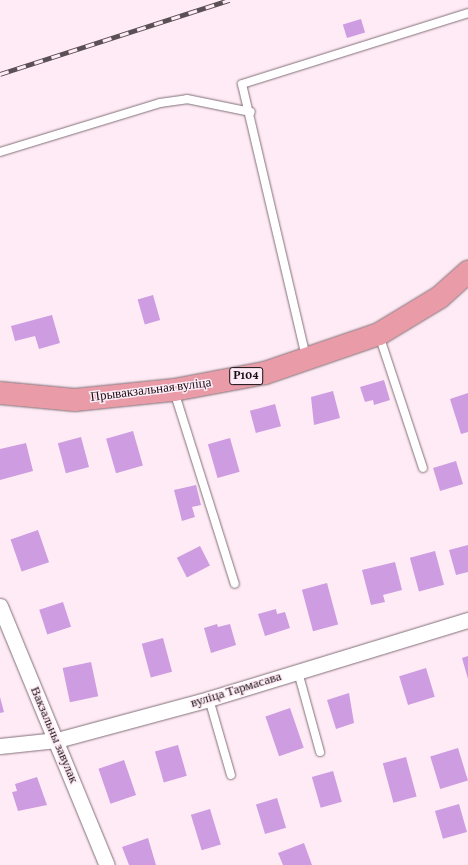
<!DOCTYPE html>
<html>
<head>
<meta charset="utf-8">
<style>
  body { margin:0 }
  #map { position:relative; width:468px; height:865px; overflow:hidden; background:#ffebf5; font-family:"Crimson Pro",serif }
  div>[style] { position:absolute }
  .building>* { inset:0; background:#cd9ce1; transform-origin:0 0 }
  .roads { filter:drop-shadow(0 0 1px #817079) drop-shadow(0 0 1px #817079) }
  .lane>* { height:8px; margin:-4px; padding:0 4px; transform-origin:4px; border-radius:4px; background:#fff }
  .street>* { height:15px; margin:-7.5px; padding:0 7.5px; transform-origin:7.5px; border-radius:7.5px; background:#fff }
  .primary>* { height:22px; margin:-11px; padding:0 11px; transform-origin:11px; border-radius:11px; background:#e99ca7 }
  .rail>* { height:4.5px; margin-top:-2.25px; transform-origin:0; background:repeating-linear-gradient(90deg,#ffebf5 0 9px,#5b5056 0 18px); box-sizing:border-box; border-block:1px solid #5b5056 }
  span { translate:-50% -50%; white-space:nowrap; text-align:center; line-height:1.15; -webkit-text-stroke:3px #ffebf5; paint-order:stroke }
  .shield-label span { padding:1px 3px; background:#ffebf5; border:1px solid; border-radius:3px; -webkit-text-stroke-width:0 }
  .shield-label { font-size:12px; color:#171014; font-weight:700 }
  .street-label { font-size:13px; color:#171014 }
</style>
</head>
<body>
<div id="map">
  <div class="building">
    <div style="left:361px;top:19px;width:14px;height:19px;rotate:73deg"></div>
    <div style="left:153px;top:295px;width:26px;height:16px;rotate:74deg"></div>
    <div style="clip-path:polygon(52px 315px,60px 343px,39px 349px,35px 336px,15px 341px,11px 326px)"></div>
    <div style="clip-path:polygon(384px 380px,390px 400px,374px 405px,373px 400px,365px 402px,360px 387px)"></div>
    <div style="clip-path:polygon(333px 391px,340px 418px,314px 425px,311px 397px)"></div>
    <div style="clip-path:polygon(468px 393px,468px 432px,461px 434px,450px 399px)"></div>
    <div style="left:275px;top:404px;width:23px;height:26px;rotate:75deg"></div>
    <div style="left:133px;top:431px;width:36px;height:28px;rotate:74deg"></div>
    <div style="left:81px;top:437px;width:31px;height:24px;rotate:75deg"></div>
    <div style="left:230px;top:438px;width:35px;height:23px;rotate:74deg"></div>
    <div style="clip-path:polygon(26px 443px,33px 471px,0 480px,0 449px)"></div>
    <div style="left:456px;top:461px;width:24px;height:24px;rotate:73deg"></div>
    <div style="clip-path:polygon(196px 485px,201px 505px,192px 507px,195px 517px,182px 521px,174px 490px)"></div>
    <div style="left:38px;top:530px;width:34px;height:29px;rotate:71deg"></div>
    <div style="clip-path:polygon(468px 545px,468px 572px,456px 575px,449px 550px)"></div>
    <div style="left:200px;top:546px;width:22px;height:26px;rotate:63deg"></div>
    <div style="left:435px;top:551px;width:35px;height:26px;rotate:75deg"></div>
    <div style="clip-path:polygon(395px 562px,402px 590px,383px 595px,385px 602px,371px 605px,362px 570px)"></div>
    <div style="left:327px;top:583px;width:43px;height:26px;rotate:75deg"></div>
    <div style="left:63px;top:602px;width:26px;height:25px;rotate:72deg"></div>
    <div style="clip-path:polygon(276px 609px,277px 614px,285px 612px,290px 628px,265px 636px,258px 614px)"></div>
    <div style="clip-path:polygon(217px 624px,218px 627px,230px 624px,236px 645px,211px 653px,204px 628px)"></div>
    <div style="left:163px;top:638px;width:35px;height:22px;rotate:75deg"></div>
    <div style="clip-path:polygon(468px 656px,468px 679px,462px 658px)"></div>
    <div style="left:91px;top:662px;width:35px;height:29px;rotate:78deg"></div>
    <div style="left:426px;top:668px;width:30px;height:28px;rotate:73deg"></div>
    <div style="clip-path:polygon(349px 693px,354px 723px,336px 729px,327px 700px)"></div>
    <div style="clip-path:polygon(0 697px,4px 712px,0 713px)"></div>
    <div style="left:290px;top:708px;width:42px;height:26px;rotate:71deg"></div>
    <div style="left:178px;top:745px;width:32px;height:24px;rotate:74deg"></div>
    <div style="left:458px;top:748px;width:34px;height:29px;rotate:73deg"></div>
    <div style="left:406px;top:757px;width:41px;height:24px;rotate:75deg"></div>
    <div style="left:124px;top:760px;width:37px;height:27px;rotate:71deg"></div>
    <div style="left:333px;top:771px;width:32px;height:22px;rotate:74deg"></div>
    <div style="clip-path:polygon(37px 777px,47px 805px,18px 811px,12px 792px,17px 791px,15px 784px)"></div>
    <div style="left:277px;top:798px;width:31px;height:22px;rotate:73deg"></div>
    <div style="left:459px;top:804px;width:29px;height:25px;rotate:74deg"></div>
    <div style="left:210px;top:809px;width:37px;height:20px;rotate:73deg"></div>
    <div style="clip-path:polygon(148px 838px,156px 865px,129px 865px,122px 847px)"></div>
    <div style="clip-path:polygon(304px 843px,312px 865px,283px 865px,278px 853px)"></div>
  </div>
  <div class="roads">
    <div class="lane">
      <div style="left:0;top:152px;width:167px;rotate:-17deg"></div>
      <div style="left:160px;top:103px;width:27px;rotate:-8deg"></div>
      <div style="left:187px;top:99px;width:65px;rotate:11.5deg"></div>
      <div style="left:379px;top:335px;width:140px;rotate:71.7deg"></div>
      <div style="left:306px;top:357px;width:280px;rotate:-103.2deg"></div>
      <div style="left:242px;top:84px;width:237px;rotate:-17.4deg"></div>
      <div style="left:174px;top:391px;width:202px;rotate:72.5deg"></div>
      <div style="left:298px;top:672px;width:83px;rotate:74.6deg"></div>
      <div style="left:209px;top:699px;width:79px;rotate:73.9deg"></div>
    </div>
    <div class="street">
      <div style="left:0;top:606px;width:280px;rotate:67.6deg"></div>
      <div style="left:0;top:746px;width:57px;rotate:-6deg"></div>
      <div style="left:57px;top:740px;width:157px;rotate:-15.1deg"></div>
      <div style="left:209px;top:699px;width:271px;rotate:-17deg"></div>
    </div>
    <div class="primary">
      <div style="left:0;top:393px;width:75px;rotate:5.3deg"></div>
      <div style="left:75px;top:400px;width:100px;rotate:-5.8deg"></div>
      <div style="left:174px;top:390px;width:93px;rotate:-10.6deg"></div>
      <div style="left:265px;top:373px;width:120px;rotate:-18.9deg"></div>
      <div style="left:379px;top:334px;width:71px;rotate:-31.2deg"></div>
      <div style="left:440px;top:297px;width:38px;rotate:-42deg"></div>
    </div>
  </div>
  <div class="rail">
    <div style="left:0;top:74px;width:241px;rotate:-17.9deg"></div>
  </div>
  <div class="shield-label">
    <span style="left:246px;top:376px">Р104</span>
  </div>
  <div class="street-label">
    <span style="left:151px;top:390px;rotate:-7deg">Прывакзальная вуліца</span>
    <span style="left:236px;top:690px;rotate:-17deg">вуліца Тармасава</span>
    <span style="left:54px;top:735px;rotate:67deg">Вакзальны завулак</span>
  </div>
</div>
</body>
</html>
